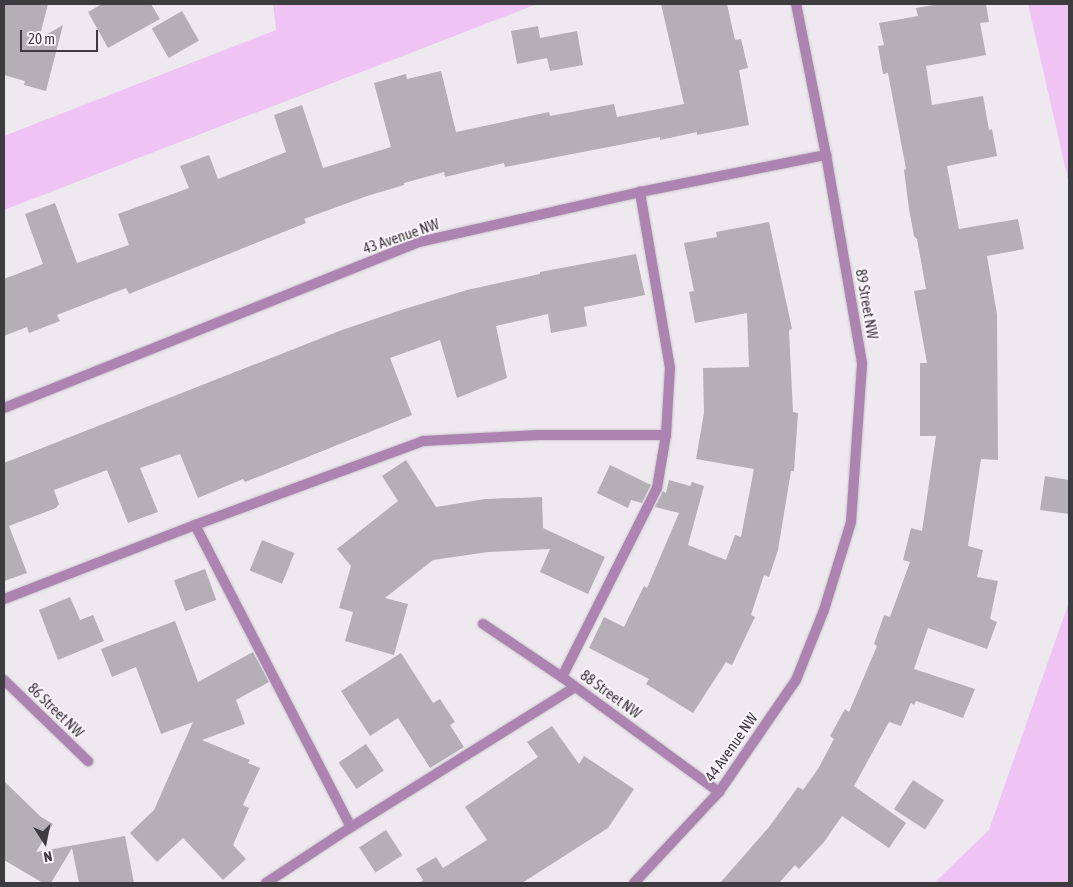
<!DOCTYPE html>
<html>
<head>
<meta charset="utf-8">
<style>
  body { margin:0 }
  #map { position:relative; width:1073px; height:887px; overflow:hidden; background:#ede9ee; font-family:"Asap Condensed",sans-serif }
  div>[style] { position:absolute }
  .green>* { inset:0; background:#f0c3f5 }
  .building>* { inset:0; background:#b3afb4; transform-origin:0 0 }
  .roads { filter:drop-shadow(0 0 1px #cac6cb) drop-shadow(0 0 1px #cac6cb) }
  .service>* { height:10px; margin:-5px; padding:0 5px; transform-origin:5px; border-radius:5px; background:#ad83b1 }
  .minor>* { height:10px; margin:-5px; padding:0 5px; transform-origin:5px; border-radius:5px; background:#ad83b1 }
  span { translate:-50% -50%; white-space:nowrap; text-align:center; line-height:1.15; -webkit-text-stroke:4px #fbf6fb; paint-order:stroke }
  .street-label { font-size:15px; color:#3d3c3e }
  .frame { position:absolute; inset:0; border:5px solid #3d3c3e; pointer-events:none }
  .north { position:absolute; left:20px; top:817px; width:50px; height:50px; -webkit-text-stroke:4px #fbf6fb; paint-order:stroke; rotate:169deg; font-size:14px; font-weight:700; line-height:20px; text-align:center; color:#3d3c3e }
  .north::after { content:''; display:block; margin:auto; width:18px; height:22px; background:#3d3c3e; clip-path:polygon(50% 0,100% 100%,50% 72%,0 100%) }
  .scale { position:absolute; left:20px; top:30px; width:78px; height:22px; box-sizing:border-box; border:2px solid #3d3c3e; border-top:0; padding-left:6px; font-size:15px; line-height:18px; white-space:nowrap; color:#3d3c3e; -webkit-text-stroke:4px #fbf6fb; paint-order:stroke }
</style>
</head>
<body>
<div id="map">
  <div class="green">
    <div style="clip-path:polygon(273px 4px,537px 4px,4px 210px,4px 136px,276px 30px)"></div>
    <div style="clip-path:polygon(1028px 4px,1069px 4px,1069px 184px)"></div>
    <div style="clip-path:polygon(1069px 602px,1069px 883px,934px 883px,989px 830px)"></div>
  </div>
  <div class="building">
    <div style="clip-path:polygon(4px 4px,48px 4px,39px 39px,63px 25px,46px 91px,24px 85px,25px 81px,4px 75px)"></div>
    <div style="clip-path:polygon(102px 4px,151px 4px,160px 19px,108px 48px,88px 12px)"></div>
    <div style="clip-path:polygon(661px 4px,727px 4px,735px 40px,741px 39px,748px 68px,739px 70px,749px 125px,697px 135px,697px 132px,660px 140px,660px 137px,505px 167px,504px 163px,445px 177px,444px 172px,404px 183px,404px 185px,367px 196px,304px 219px,306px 223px,129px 294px,126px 288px,57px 315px,60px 321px,29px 333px,27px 327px,4px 336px,4px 279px,43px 264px,25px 214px,55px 203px,77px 263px,129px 245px,118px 214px,189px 188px,180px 166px,209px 155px,218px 179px,286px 152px,274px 115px,302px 105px,323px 168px,391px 147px,374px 83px,406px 74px,407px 79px,441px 71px,456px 132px,549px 112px,550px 116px,614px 104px,617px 117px,684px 104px)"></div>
    <div style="clip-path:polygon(940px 4px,986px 4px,989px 22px,980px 23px,986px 55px,926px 66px,932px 105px,983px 96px,989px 130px,992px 129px,997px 156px,947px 166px,959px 229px,1018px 219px,1024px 249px,987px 256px,997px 314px,998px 460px,981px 459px,968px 546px,983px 550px,977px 577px,998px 581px,990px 619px,997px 622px,987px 649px,928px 628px,914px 669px,975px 689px,963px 718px,916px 701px,914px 705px,911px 703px,901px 726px,889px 722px,854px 786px,906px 823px,889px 848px,842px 816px,824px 842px,799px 869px,795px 865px,779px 883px,720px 883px,769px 827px,798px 787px,803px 790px,818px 769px,834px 739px,830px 736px,845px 709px,849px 712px,877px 646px,874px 644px,884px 615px,890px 617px,910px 562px,903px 560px,911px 528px,922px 531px,936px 436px,920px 436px,920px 363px,927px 363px,914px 291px,926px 289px,917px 239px,914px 236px,909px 209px,904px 170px,906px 169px,888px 73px,883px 74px,878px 46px,884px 45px,879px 23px,918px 16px,916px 8px)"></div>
    <div style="left:182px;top:11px;width:34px;height:35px;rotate:60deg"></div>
    <div style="clip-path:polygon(538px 26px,540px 38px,577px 31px,583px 65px,550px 71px,547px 58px,517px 64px,511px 31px)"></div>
    <div style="clip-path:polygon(769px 222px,792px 329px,789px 330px,793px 412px,798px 413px,794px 471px,791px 471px,778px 550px,769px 577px,764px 575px,751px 615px,755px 617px,732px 665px,726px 662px,693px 713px,646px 684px,649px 679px,589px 648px,604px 617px,624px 627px,644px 586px,647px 588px,679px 513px,655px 507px,663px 491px,666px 493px,669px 480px,690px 486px,692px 482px,704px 486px,688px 545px,726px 560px,735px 535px,741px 537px,754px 469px,696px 459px,704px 413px,703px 368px,749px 367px,747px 313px,695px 323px,689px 292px,694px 291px,684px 243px,717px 237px,716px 232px)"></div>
    <div style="clip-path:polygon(636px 254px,645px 295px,584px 307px,587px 326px,551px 333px,548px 314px,496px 326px,507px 378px,457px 398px,440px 340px,390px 358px,412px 415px,245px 482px,243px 479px,198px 498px,180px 454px,140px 468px,158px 512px,128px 523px,107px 470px,54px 490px,59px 504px,56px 508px,9px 526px,27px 573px,4px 581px,4px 463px,342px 330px,401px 310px,467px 290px,540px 274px,540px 272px)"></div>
    <div style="clip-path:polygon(406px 460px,436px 507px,485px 499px,542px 497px,543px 528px,605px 557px,588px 594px,540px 572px,550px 549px,488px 552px,433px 560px,385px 598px,408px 604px,394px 655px,345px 641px,353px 612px,339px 608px,351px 566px,337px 549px,398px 501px,382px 476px)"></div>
    <div style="clip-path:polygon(610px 465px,651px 485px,642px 503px,631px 500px,628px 508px,597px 493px)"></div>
    <div style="clip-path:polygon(1045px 476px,1069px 480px,1069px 514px,1040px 510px)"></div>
    <div style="left:262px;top:540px;width:35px;height:33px;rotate:22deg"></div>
    <div style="left:205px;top:569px;width:33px;height:33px;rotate:70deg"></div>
    <div style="clip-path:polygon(70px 597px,80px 620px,93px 615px,104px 641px,58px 660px,39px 610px)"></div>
    <div style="clip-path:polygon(175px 621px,198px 682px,253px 652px,269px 682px,236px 700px,245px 724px,202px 740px,250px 760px,248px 763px,260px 768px,243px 805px,249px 808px,233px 845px,246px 859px,223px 880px,183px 838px,157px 862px,130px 833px,154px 810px,193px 722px,161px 734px,136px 667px,112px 677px,101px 649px)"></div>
    <div style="clip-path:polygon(401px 653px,433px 703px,440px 699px,455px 722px,450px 725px,464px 747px,430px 768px,398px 718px,370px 736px,341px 691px)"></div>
    <div style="clip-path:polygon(552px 726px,579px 764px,584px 756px,634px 789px,608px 828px,522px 883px,419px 883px,423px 880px,416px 869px,436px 857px,443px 868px,487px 840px,465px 807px,538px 757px,527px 742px)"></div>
    <div style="left:366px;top:744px;width:32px;height:33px;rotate:56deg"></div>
    <div style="left:913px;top:780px;width:37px;height:35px;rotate:33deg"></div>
    <div style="clip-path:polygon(4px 781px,41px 817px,53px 824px,36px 852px,125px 836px,134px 883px,79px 883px,72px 848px,51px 883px,43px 883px,4px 860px)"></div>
    <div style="left:386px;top:830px;width:30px;height:32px;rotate:57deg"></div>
  </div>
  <div class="roads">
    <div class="service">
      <div style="left:195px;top:525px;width:340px;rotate:62.7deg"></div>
      <div style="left:351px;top:827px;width:264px;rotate:-32deg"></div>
      <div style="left:4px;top:599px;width:205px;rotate:-21.2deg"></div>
      <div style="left:195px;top:525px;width:243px;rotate:-20.2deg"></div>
      <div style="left:423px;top:441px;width:116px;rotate:-3deg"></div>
      <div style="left:539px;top:435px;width:127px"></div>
      <div style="left:666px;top:435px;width:67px;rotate:-86.6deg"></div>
      <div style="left:670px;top:368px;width:179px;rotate:-99.7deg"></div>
      <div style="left:562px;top:677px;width:212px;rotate:-63.3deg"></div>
      <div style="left:657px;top:488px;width:54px;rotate:-80.4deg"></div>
      <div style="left:266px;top:883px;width:102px;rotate:-33.4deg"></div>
    </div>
    <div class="minor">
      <div style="left:4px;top:408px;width:447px;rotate:-21.8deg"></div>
      <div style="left:419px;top:242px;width:227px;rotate:-12.7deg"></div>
      <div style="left:640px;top:192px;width:190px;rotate:-11.3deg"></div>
      <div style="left:483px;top:624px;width:95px;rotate:33.9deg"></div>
      <div style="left:562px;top:677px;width:195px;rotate:36.2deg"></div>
      <div style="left:4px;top:680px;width:117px;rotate:44deg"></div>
      <div style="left:634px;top:883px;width:125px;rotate:-47deg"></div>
      <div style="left:719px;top:792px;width:136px;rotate:-55.5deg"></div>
      <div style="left:796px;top:680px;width:75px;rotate:-68.2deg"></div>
      <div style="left:824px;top:610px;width:92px;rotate:-72.9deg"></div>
      <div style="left:851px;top:522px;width:159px;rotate:-86deg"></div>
      <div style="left:862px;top:363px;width:211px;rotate:-99.8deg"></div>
      <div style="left:826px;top:155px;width:154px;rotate:-101.2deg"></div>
    </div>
  </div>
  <div class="street-label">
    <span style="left:401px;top:236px;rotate:-19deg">43 Avenue NW</span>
    <span style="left:867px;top:304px;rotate:80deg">89 Street NW</span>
    <span style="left:611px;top:694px;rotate:36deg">88 Street NW</span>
    <span style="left:56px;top:710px;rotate:44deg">86 Street NW</span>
    <span style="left:731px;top:747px;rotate:-55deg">44 Avenue NW</span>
  </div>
  <div class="frame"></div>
  <div class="north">N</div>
  <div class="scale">20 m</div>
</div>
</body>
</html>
